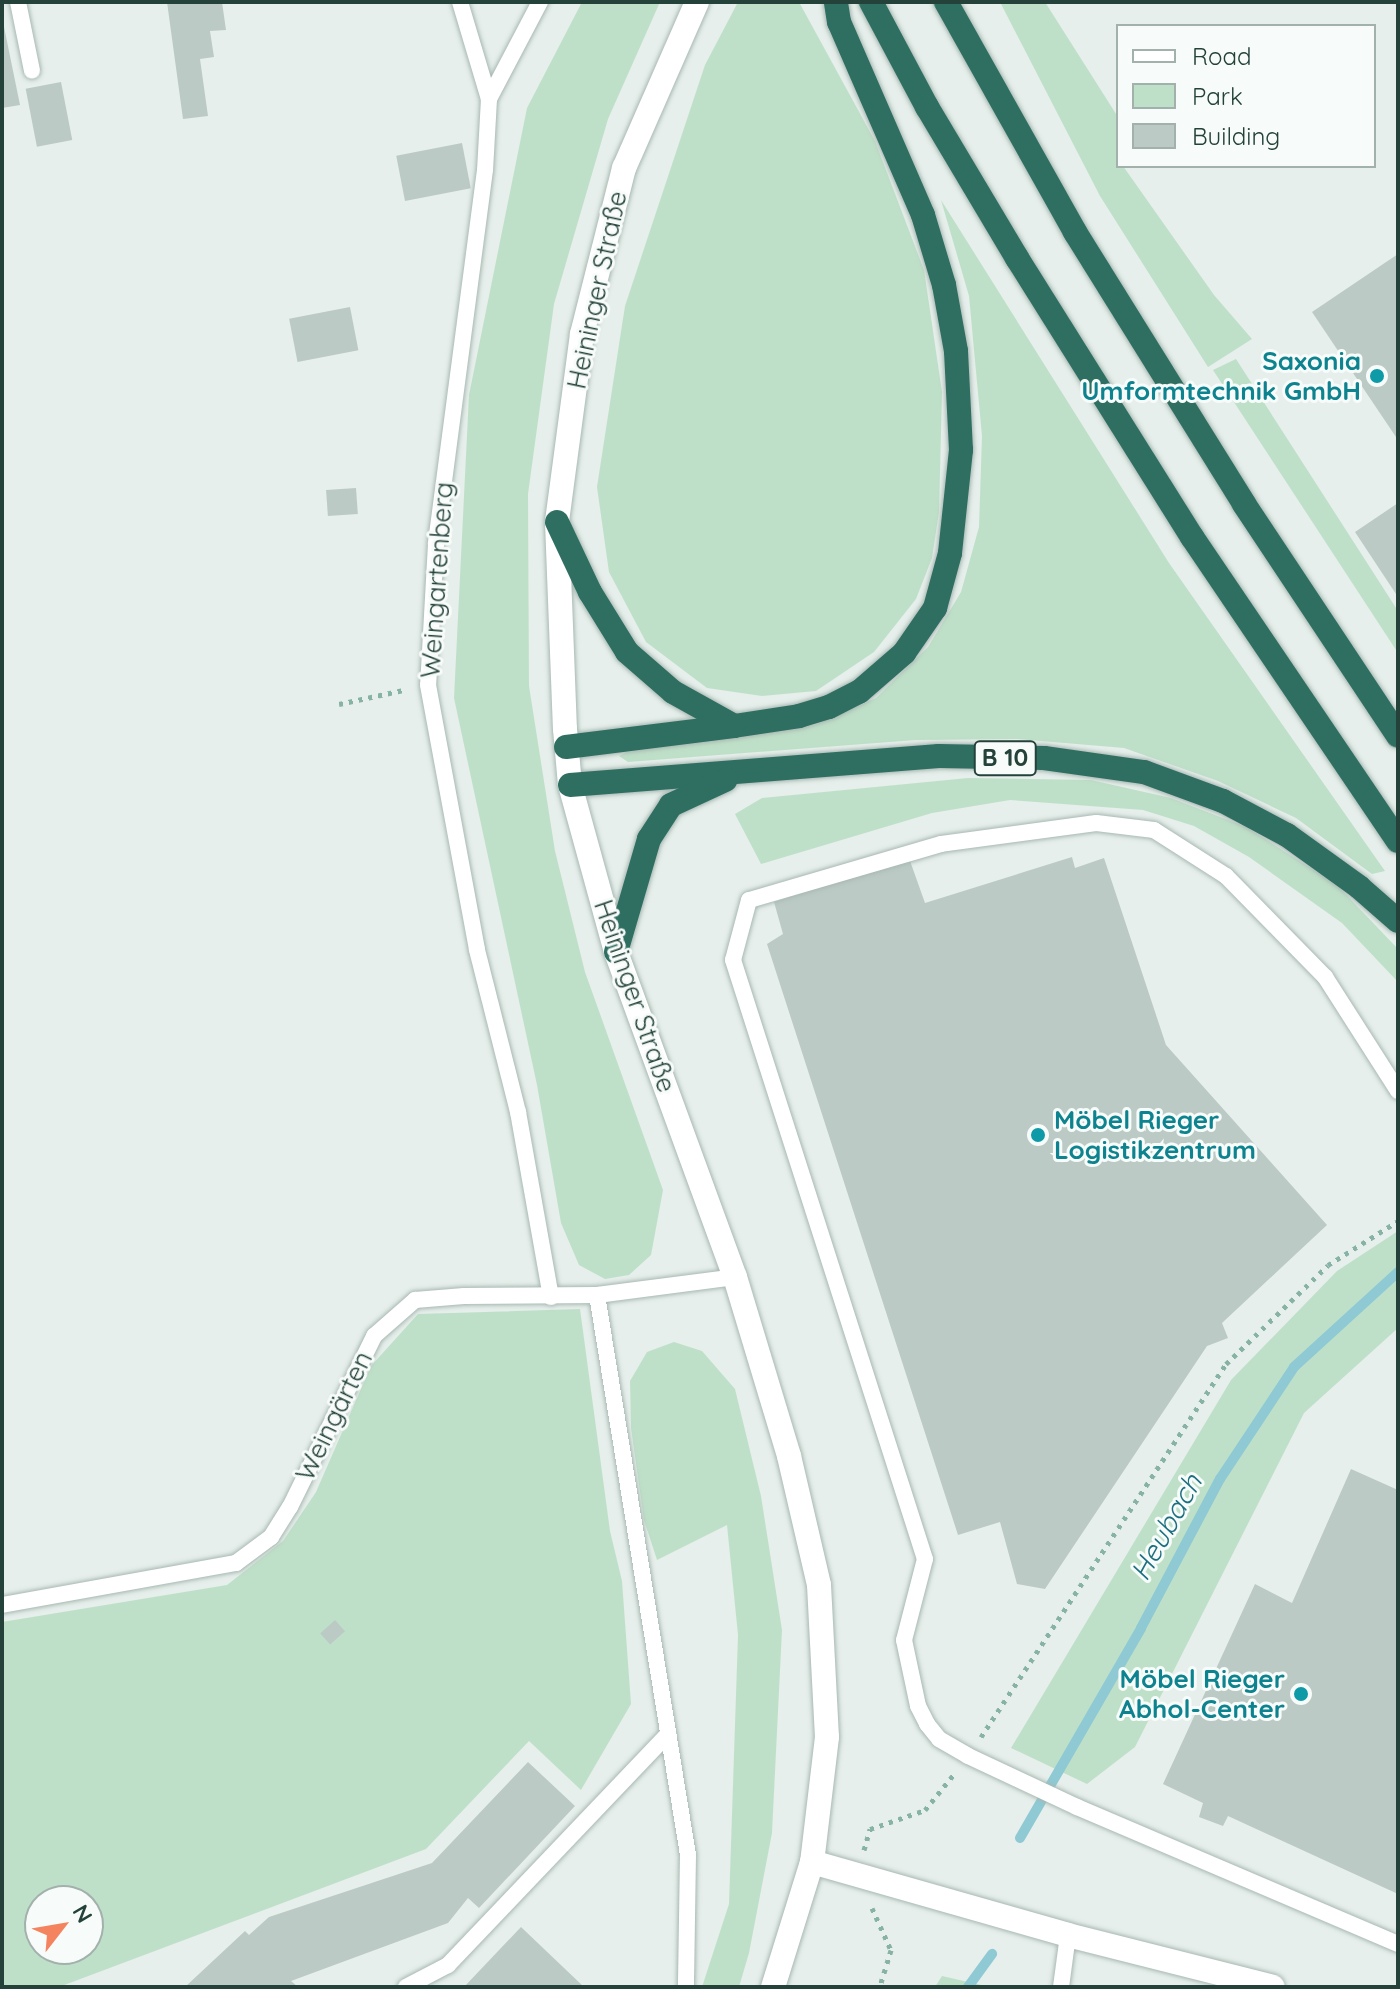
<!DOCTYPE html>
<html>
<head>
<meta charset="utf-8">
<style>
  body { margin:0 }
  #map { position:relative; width:1400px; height:1989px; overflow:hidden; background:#e6efeb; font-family:Quicksand,sans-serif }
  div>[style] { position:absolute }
  .green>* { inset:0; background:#bfe0c8 }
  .stream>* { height:10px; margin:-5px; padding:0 5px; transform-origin:5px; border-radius:5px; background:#8ec9d4 }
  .building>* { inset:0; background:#bbcac4; transform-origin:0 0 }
  .path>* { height:5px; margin-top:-2.5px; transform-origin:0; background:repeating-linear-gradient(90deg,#86b3a5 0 4px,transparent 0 10px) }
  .roads { filter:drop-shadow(0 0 2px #a8b8b2) drop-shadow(0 0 2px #a8b8b2) }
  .lane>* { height:16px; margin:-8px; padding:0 8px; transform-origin:8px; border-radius:8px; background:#fff }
  .secondary>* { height:24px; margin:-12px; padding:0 12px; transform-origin:12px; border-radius:12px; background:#fff }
  .highway>* { height:24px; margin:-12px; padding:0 12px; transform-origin:12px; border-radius:12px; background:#2f6f62 }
  .dots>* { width:22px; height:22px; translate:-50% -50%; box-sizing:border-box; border:4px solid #f7fbf9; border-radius:50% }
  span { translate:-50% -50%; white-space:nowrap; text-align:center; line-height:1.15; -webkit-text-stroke:6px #f7fbf9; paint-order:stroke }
  .shield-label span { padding:2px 6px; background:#f7fbf9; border:2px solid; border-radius:6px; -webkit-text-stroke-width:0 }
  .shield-label { font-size:24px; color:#24423a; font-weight:700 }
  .street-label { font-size:26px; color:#24423a }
  .culture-label { font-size:26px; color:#0d838f; font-weight:700 }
  .right { translate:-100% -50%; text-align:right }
  .left { translate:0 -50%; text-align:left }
  .water-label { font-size:28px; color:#1c6f80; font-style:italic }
  .frame { position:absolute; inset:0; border:4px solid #24423a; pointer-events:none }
  .legend { position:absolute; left:1116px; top:24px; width:260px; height:144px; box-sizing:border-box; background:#f7fbf9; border:2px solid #a3b1ad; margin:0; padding:10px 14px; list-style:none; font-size:24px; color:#24423a }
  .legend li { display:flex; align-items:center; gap:16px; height:40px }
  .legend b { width:40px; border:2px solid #a3b1ad }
  .north { position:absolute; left:24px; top:1885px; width:80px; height:80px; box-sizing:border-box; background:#f7fbf9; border:2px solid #a3b1ad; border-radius:50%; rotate:59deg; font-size:22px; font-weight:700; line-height:32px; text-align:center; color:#24423a }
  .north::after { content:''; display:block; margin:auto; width:28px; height:36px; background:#f4845f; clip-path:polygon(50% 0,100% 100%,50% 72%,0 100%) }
</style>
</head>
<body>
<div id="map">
  <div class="green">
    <div style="clip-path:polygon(582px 2px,660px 2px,608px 119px,554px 304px,528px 494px,529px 686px,555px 851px,585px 972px,663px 1190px,651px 1255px,629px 1275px,605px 1279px,579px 1265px,561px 1223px,537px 1085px,454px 698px,469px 395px,527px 108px)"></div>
    <div style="clip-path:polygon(738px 2px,799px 2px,875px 141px,924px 270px,942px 392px,939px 512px,932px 558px,916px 599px,874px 652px,816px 691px,762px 696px,707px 688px,646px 642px,609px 572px,597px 487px,625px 306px,705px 65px)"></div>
    <div style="clip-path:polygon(1000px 2px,1045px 2px,1118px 117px,1118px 166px,1123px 166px,1214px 295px,1252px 339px,1208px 367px,1100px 196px)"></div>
    <div style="clip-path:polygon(941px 200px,1169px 563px,1385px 871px,1372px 874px,1296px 818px,1218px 781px,1124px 748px,1017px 739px,916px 740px,628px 762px,619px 756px,627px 752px,814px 725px,876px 698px,928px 647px,961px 592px,979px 527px,982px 436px,969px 296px)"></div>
    <div style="clip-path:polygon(1236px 359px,1398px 611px,1398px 653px,1213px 370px)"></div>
    <div style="clip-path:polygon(968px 778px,1091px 780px,1171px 798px,1246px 827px,1337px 885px,1398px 949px,1398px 982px,1342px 923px,1249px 857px,1194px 826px,1143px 810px,1010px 800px,932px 813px,761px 864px,735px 814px,762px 798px)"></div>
    <div style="clip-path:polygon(1398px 1231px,1398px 1328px,1304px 1413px,1135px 1747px,1087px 1784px,1011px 1748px,1231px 1380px,1337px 1271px)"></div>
    <div style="clip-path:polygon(evenodd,580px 1309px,610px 1531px,622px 1581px,631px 1704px,581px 1790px,529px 1741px,426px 1849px,59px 1987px,2px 1987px,2px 1622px,227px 1585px,283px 1541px,316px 1492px,371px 1366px,418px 1314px,580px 1309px,40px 1901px,88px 1901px,88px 1949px,40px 1949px,40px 1901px)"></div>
    <div style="clip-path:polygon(674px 1342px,702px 1351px,735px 1389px,761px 1496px,782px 1630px,772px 1833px,749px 1953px,739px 1987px,702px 1987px,729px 1904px,738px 1635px,727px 1525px,657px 1560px,644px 1520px,631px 1428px,630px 1381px,647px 1352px)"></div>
    <div style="clip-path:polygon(942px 1976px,990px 1987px,935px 1987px)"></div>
  </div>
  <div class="stream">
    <div style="left:1020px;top:1838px;width:242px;rotate:-60deg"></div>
    <div style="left:1141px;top:1628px;width:169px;rotate:-62.1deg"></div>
    <div style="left:1220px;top:1479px;width:134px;rotate:-56.5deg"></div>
    <div style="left:1294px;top:1367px;width:141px;rotate:-42.4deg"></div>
    <div style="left:968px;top:1987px;width:41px;rotate:-54deg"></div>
  </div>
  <div class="building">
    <div style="clip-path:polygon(167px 2px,222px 2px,226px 30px,210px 31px,214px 57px,200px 59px,208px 116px,183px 119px)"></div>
    <div style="clip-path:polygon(2px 17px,20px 105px,2px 108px)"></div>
    <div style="left:61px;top:82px;width:59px;height:36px;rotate:79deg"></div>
    <div style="left:462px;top:143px;width:46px;height:67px;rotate:79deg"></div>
    <div style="clip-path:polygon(1398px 254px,1398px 440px,1312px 312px)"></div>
    <div style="left:350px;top:307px;width:44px;height:62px;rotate:79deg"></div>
    <div style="left:356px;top:488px;width:26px;height:30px;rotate:86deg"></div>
    <div style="clip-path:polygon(1398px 503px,1398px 597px,1355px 532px)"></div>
    <div style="clip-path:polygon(1072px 857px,1075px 868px,1104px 858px,1166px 1045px,1327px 1225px,1222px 1323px,1228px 1338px,1207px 1346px,1045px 1589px,1017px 1584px,1000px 1522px,958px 1535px,767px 944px,783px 934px,774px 902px,909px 858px,925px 903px)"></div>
    <div style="clip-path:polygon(1351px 1469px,1398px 1490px,1398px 1894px,1228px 1816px,1223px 1826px,1199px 1817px,1203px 1803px,1163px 1784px,1255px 1584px,1292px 1603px)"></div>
    <div style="left:335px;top:1620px;width:15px;height:20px;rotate:48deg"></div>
    <div style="clip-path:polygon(528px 1762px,575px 1806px,479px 1908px,468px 1898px,448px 1923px,291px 1981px,298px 1987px,185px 1987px,245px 1931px,249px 1935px,269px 1917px,432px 1863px)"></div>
    <div style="clip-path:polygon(521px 1927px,584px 1987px,464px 1987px)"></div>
  </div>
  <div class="path">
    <div style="left:339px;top:704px;width:66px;rotate:-12.3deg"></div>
    <div style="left:981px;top:1737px;width:446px;rotate:-56.7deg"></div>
    <div style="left:1226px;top:1364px;width:142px;rotate:-44.1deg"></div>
    <div style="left:1328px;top:1265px;width:83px;rotate:-32.2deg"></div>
    <div style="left:864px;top:1850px;width:22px;rotate:-74deg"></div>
    <div style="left:870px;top:1829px;width:58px;rotate:-19.1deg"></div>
    <div style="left:925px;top:1810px;width:46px;rotate:-51.1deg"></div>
    <div style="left:872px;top:1908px;width:46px;rotate:65.7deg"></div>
    <div style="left:891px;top:1950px;width:39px;rotate:107deg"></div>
  </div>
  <div class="roads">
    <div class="lane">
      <div style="left:18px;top:2px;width:70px;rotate:78.5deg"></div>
      <div style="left:460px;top:2px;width:101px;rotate:73.4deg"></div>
      <div style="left:489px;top:99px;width:71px;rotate:93.2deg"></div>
      <div style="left:485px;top:170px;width:377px;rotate:97.5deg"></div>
      <div style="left:436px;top:544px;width:141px;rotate:93.2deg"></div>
      <div style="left:428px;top:685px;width:269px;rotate:79.5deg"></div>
      <div style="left:477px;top:950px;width:167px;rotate:75.8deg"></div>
      <div style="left:518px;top:1112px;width:188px;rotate:79.9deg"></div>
      <div style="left:489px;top:99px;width:110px;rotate:-62.3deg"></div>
      <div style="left:1398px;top:1091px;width:135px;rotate:-122.6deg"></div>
      <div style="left:1325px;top:977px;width:141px;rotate:-134.4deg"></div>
      <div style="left:1226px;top:876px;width:85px;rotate:-147.4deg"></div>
      <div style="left:1154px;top:830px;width:58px;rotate:-173.1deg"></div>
      <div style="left:1096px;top:823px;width:156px;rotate:172.3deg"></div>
      <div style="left:941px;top:844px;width:200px;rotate:163.7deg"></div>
      <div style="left:749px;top:900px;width:62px;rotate:104.9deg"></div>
      <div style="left:733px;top:960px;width:629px;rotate:72.23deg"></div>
      <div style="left:925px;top:1559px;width:84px;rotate:104.5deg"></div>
      <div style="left:904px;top:1640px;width:67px;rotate:78deg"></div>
      <div style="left:918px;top:1706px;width:20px;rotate:63deg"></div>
      <div style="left:927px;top:1724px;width:19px;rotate:51deg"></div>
      <div style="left:939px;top:1739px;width:34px;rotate:30deg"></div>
      <div style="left:968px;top:1756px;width:120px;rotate:25.1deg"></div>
      <div style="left:1077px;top:1807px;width:349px;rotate:23.1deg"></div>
      <div style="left:597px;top:1295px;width:567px;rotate:80.77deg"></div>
      <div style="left:688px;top:1855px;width:132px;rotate:90.9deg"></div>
      <div style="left:2px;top:1605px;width:238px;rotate:-10.2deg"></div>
      <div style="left:236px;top:1563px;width:44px;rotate:-36.6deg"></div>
      <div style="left:271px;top:1537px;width:36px;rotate:-58deg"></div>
      <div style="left:290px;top:1507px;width:191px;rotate:-63.8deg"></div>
      <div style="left:374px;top:1336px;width:55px;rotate:-41.3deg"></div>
      <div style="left:415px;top:1300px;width:49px;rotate:-4.7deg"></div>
      <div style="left:464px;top:1296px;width:133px;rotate:-0.4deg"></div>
      <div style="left:597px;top:1295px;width:139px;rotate:-7.4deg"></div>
      <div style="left:406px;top:1987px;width:47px;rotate:-27.6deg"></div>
      <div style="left:448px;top:1965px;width:319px;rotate:-46.4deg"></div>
      <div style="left:1061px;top:1987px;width:52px;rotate:-82.3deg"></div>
    </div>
    <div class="secondary">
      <div style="left:697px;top:2px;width:181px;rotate:113.7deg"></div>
      <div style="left:624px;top:168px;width:171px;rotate:104.2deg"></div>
      <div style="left:582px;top:334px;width:190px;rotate:97.6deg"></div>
      <div style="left:557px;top:522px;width:207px;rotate:87.8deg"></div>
      <div style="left:565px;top:729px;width:56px;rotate:84.9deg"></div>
      <div style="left:570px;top:785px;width:173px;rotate:74.6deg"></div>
      <div style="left:616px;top:952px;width:346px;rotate:69.9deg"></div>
      <div style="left:735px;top:1277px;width:187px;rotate:73.2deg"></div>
      <div style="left:789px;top:1456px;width:132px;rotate:76.9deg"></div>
      <div style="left:819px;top:1585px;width:152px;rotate:87deg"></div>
      <div style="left:827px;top:1737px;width:126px;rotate:96.8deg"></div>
      <div style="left:812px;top:1862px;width:131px;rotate:107.3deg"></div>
      <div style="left:812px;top:1862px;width:266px;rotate:15.9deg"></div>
      <div style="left:1068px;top:1935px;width:211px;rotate:14.2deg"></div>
    </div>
    <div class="highway">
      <div style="left:871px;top:2px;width:119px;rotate:61.9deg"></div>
      <div style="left:927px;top:107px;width:176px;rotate:59.2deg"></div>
      <div style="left:1017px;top:258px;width:329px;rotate:57.9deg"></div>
      <div style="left:1192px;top:537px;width:367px;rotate:55.9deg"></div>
      <div style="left:946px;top:2px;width:264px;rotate:60.7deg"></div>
      <div style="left:1075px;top:232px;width:320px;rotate:58.1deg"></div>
      <div style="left:1244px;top:504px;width:278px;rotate:56.4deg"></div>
      <div style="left:557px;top:522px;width:77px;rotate:64.8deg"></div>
      <div style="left:590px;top:592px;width:70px;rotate:58.3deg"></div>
      <div style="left:627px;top:652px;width:61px;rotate:41deg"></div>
      <div style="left:673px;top:692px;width:70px;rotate:29.1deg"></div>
      <div style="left:566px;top:747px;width:169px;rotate:-7.1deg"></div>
      <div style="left:734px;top:726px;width:66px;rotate:-8.7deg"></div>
      <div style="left:799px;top:716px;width:31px;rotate:-17deg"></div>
      <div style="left:829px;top:707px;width:34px;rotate:-27deg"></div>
      <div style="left:859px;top:692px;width:60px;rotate:-40.9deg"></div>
      <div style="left:904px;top:653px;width:55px;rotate:-55.4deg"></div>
      <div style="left:935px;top:608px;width:57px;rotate:-74.7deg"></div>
      <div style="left:950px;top:553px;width:104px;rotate:-83.9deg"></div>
      <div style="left:961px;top:450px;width:99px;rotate:-92.9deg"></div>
      <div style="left:956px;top:351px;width:67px;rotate:-100.3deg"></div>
      <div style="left:944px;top:285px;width:73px;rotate:-106.7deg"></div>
      <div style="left:923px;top:215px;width:210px;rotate:-113.5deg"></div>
      <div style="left:839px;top:22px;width:20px;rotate:-99deg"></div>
      <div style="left:570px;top:785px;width:370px;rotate:-4.5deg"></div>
      <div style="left:939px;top:756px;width:105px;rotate:1.1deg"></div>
      <div style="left:1044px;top:758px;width:101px;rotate:8deg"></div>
      <div style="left:1144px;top:772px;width:84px;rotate:20.2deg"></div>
      <div style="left:1223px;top:801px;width:72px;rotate:28deg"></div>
      <div style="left:1287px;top:835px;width:89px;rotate:35.8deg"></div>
      <div style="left:1359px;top:887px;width:52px;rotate:41.1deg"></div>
      <div style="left:616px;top:952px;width:118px;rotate:-73.7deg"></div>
      <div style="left:649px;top:839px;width:40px;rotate:-57.1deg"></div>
      <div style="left:671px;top:805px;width:60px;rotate:-24.8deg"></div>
    </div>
  </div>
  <div class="dots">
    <div style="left:1377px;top:376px;background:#0f9aa8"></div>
    <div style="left:1038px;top:1135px;background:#0f9aa8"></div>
    <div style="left:1301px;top:1694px;background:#0f9aa8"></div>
  </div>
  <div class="shield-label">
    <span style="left:1005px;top:758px">B 10</span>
  </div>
  <div class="street-label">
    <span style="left:597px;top:290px;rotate:-78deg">Heininger Straße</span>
    <span style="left:437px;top:580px;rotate:-86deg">Weingartenberg</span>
    <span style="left:635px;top:996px;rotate:71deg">Heininger Straße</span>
    <span style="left:334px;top:1416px;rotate:-64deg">Weingärten</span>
  </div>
  <div class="culture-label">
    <span class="right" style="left:1361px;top:376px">Saxonia<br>Umformtechnik GmbH</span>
    <span class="left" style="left:1054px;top:1135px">Möbel Rieger<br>Logistikzentrum</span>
    <span class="right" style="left:1285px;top:1694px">Möbel Rieger<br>Abhol-Center</span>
  </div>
  <div class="water-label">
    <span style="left:1166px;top:1527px;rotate:-61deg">Heubach</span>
  </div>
  <div class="frame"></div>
  <ul class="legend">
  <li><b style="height:10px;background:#fff"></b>Road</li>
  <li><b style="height:22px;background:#bfe0c8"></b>Park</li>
  <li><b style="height:22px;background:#bbcac4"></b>Building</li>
  </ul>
  <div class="north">N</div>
</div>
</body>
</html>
